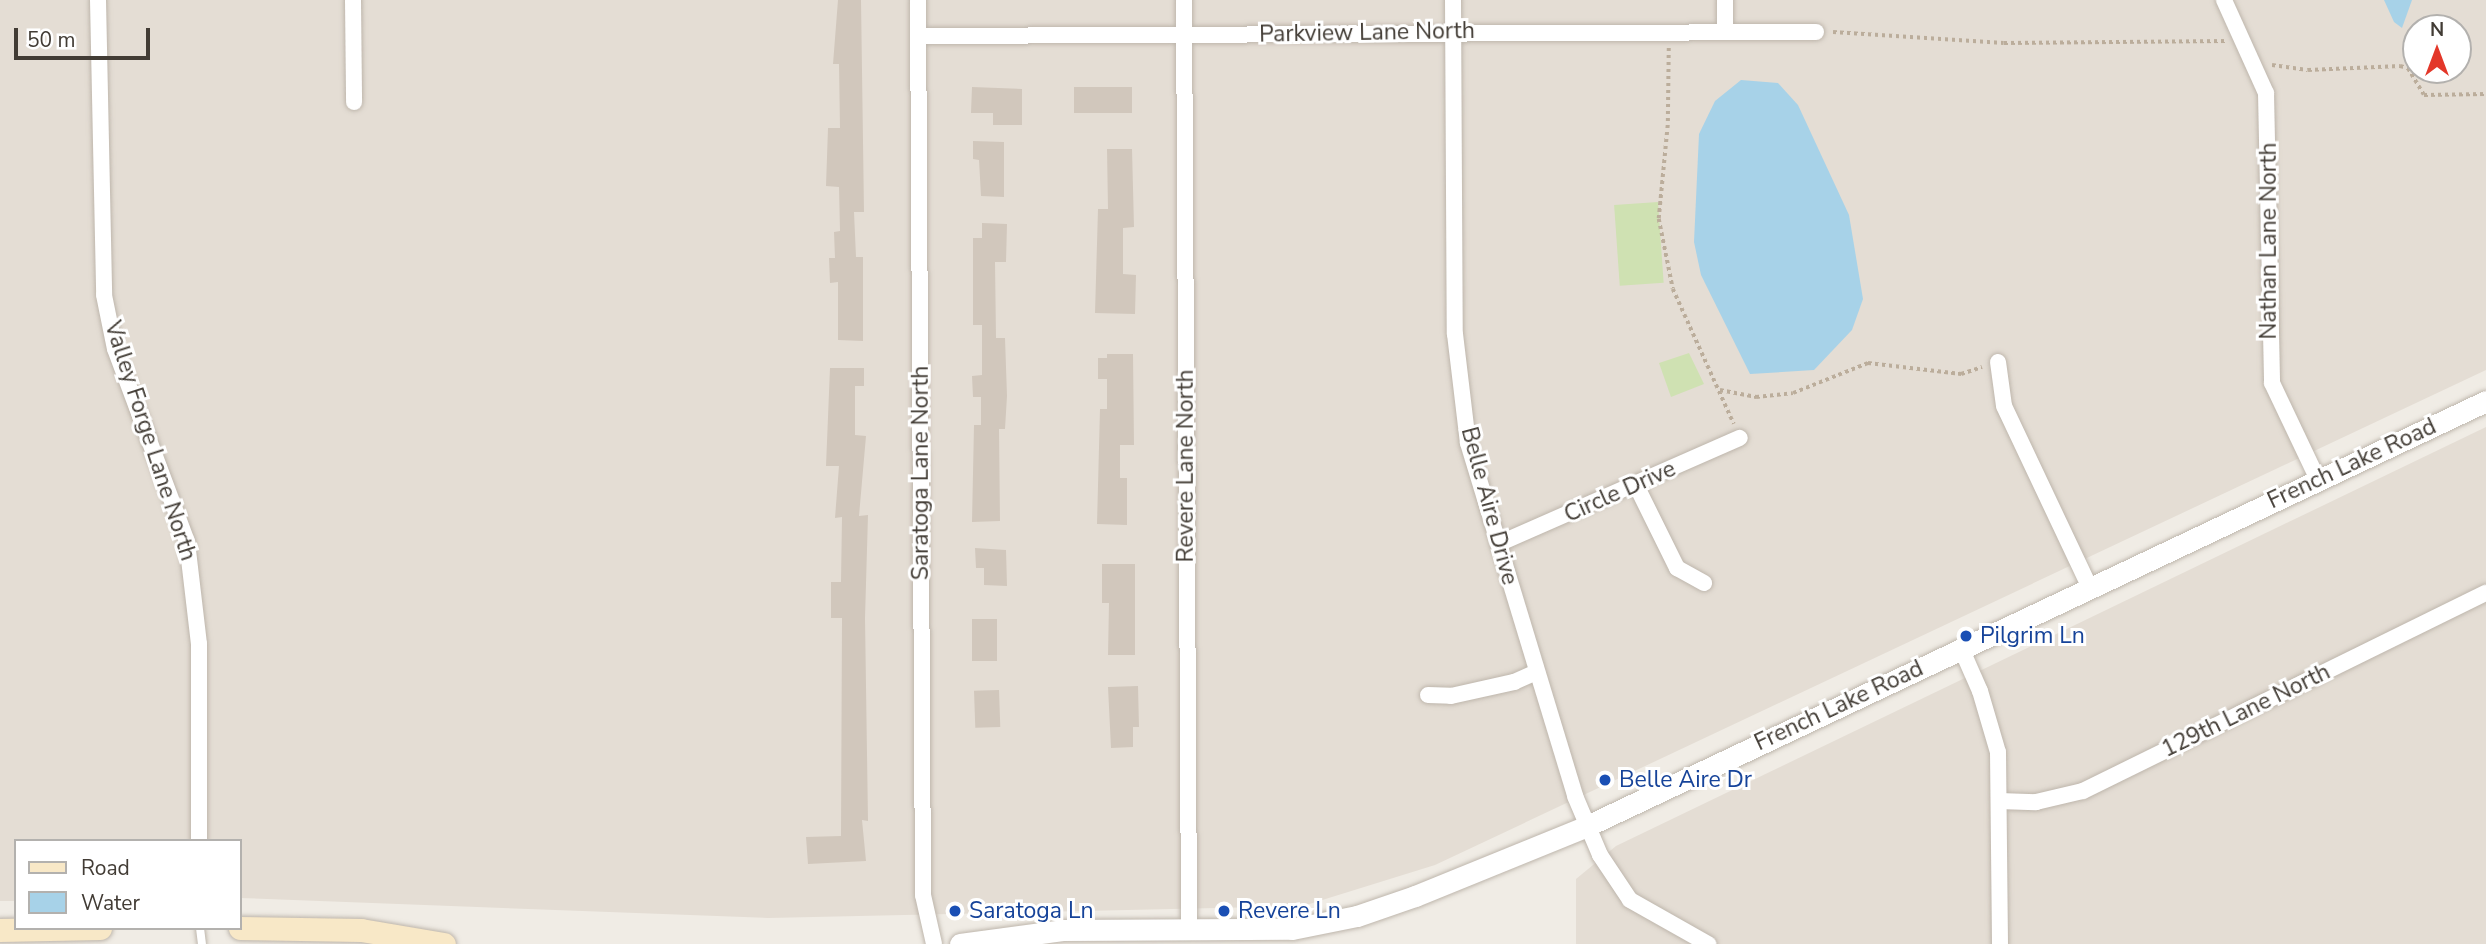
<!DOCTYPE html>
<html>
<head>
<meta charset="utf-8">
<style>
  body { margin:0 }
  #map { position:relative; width:2486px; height:944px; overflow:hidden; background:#f0ece5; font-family:"Nunito Sans",sans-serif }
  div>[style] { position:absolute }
  .residential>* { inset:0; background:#e4ddd4 }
  .green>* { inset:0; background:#cfe1b2; transform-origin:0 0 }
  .water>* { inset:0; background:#a7d2e8 }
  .building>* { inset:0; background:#d1c7bc; transform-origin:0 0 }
  .path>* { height:3.5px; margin-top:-1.75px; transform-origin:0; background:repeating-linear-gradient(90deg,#bbad9b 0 3.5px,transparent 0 7px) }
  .roads { filter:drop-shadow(0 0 2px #beb6ac) drop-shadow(0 0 2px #beb6ac) }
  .service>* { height:8px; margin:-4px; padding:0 4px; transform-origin:4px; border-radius:4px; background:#fff }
  .minor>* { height:16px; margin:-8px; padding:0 8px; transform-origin:8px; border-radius:8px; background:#fff }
  .tertiary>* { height:21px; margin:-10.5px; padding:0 10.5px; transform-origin:10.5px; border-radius:10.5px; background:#fff }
  .secondary>* { height:23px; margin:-11.5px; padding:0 11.5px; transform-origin:11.5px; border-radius:11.5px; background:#f8e8c7 }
  .dots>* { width:19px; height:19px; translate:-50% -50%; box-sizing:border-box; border:4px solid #fff; border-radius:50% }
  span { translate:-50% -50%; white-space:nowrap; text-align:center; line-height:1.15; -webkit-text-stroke:6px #fff; paint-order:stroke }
  .street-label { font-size:23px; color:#423c35 }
  .transit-label { font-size:23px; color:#164399 }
  .left { translate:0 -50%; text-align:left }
  .legend { position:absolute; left:14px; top:839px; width:228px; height:91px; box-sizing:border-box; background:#fff; border:2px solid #b3b1ae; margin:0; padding:9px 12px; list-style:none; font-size:21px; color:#423c35 }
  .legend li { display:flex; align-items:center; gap:14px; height:35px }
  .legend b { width:35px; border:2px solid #b3b1ae }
  .north { position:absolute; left:2402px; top:14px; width:70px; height:70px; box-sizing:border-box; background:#fff; border:2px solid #b3b1ae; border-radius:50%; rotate:0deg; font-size:19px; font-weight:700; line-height:28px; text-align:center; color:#423c35 }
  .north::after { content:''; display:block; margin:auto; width:24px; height:32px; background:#e33729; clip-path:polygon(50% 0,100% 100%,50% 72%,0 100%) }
  .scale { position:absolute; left:14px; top:28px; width:136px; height:32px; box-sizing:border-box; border:4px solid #423c35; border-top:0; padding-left:9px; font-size:21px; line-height:24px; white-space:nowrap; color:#423c35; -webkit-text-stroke:5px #fff; paint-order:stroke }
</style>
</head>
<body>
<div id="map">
  <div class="residential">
    <div style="clip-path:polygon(evenodd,0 0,2486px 0,2486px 370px,1435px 865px,1303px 906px,768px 918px,240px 898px,240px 841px,16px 841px,16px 901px,0 901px,0 0,2416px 28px,2458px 28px,2458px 70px,2416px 70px,2416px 28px)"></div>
    <div style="clip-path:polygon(2486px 427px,2486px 944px,1576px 944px,1576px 879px,1616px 846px)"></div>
  </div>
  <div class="green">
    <div style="left:1658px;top:202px;width:81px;height:44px;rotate:86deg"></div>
    <div style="clip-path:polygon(1689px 353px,1704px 384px,1671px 397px,1659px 363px)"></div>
  </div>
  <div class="water">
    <div style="clip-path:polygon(2384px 0,2412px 0,2402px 28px,2394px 22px)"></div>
    <div style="clip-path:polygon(1741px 80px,1778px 83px,1798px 105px,1849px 215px,1863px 299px,1852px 330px,1814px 370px,1750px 374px,1701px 275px,1694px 242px,1699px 134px,1715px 101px)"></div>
  </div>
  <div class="building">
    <div style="clip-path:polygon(838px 0,861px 0,864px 212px,854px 212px,856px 257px,863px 257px,863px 341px,838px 340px,838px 282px,830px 283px,829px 258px,835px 258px,834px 232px,840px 231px,839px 187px,826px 186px,828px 128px,840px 128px,839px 64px,833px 64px)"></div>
    <div style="clip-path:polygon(972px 87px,1022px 89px,1022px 125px,993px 125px,993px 113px,971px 113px)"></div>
    <div style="left:1074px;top:87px;width:58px;height:26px"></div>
    <div style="clip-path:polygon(973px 141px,1004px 142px,1004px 197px,981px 196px,979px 160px,973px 159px)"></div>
    <div style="clip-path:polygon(1107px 149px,1132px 149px,1134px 227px,1123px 228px,1123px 274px,1136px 275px,1135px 314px,1095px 313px,1098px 209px,1108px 209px)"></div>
    <div style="clip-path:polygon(982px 223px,1007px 224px,1006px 262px,995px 262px,996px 338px,1005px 338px,1007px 396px,1005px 429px,999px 429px,1000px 521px,972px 522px,974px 425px,981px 425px,981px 397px,973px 397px,972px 376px,982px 375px,982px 325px,973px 325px,973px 238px,982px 238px)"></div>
    <div style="clip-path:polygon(1107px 354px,1133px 354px,1134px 445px,1120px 445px,1120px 478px,1127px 478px,1127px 525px,1097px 524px,1100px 409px,1107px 409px,1107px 379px,1098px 379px,1098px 358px,1107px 358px)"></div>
    <div style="clip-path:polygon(830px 368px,864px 368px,864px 386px,855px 386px,855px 435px,866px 436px,859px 516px,868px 515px,865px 618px,868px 821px,862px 820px,866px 861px,808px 864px,806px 837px,841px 836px,842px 618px,831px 618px,831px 582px,841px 582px,842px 517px,835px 518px,839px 466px,826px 466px)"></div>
    <div style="clip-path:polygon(975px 548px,1006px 550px,1007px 586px,984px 585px,984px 568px,976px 568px)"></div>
    <div style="clip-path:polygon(1102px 564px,1135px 564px,1135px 655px,1108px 655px,1109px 603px,1102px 603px)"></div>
    <div style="left:972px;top:619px;width:25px;height:42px"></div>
    <div style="clip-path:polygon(1138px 686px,1139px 727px,1133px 727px,1133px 747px,1111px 748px,1108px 687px)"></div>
    <div style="left:999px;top:690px;width:37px;height:25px;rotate:88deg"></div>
  </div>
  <div class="path">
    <div style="left:1833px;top:32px;width:171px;rotate:3.7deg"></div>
    <div style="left:2004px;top:43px;width:223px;rotate:-0.5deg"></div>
    <div style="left:1669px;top:48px;width:77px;rotate:90.7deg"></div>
    <div style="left:1668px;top:125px;width:94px;rotate:95.5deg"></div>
    <div style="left:1659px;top:219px;width:71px;rotate:78.7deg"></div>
    <div style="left:1673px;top:289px;width:148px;rotate:65.7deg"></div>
    <div style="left:2272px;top:65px;width:36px;rotate:8deg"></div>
    <div style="left:2308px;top:70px;width:92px;rotate:-2.5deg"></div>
    <div style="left:2400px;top:66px;width:8px;rotate:14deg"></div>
    <div style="left:2408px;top:68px;width:31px;rotate:59deg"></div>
    <div style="left:2424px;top:95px;width:62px;rotate:-0.9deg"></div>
    <div style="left:1720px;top:390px;width:37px;rotate:11deg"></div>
    <div style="left:1756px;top:397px;width:37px;rotate:-6deg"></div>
    <div style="left:1793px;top:393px;width:81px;rotate:-21.8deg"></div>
    <div style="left:1868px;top:363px;width:94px;rotate:6.7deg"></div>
    <div style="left:1961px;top:374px;width:22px;rotate:-18deg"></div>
  </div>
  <div class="roads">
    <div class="service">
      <div style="left:200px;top:928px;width:16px;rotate:83deg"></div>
    </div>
    <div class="minor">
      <div style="left:98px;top:0;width:295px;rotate:88.8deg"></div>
      <div style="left:104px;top:295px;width:55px;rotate:78.5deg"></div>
      <div style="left:115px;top:349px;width:206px;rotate:69.5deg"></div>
      <div style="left:187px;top:542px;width:103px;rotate:83.3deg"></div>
      <div style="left:199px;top:644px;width:197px;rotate:90deg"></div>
      <div style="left:353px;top:0;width:102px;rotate:89.4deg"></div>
      <div style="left:918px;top:0;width:895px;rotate:89.68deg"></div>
      <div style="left:923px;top:895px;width:50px;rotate:77.3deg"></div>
      <div style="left:1184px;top:0;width:931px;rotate:89.69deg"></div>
      <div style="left:1453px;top:0;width:334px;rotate:89.7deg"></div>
      <div style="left:1455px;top:334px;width:110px;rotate:83.2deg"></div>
      <div style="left:1468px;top:443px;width:369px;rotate:73.1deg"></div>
      <div style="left:1575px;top:796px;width:64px;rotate:67deg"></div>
      <div style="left:1600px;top:855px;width:54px;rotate:56.3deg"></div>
      <div style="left:1630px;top:900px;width:90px;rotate:29.4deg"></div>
      <div style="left:1725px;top:0;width:30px;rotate:90deg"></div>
      <div style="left:2224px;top:0;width:102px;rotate:65.7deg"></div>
      <div style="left:2266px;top:93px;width:290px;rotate:88.8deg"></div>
      <div style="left:2272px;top:383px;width:107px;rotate:64.6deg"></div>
      <div style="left:919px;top:36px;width:897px;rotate:-0.26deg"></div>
      <div style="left:1998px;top:362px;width:44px;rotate:82.2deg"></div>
      <div style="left:2004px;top:406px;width:201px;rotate:64.7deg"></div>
      <div style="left:1636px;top:485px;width:93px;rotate:63.7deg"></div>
      <div style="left:1677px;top:568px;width:31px;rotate:29deg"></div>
      <div style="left:1498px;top:544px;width:264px;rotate:-23.7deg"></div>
      <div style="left:1961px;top:648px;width:47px;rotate:66.2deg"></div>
      <div style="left:1980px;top:691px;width:64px;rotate:73.6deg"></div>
      <div style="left:1998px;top:752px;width:192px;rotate:89.4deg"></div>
      <div style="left:1428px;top:695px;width:23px;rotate:2deg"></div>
      <div style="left:1451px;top:696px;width:65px;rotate:-12.5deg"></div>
      <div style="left:1514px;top:682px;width:24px;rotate:-24deg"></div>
      <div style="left:1999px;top:801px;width:37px;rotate:2deg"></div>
      <div style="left:2036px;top:802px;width:48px;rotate:-13.2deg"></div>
      <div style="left:2083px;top:791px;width:449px;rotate:-26.2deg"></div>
    </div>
    <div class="tertiary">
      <div style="left:960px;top:944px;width:105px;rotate:-7.7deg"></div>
      <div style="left:1064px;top:930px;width:228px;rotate:-0.3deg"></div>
      <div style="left:1292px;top:929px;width:66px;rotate:-11.3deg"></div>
      <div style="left:1357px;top:916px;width:61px;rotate:-19deg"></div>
      <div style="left:1415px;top:896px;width:186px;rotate:-22.1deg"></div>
      <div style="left:1587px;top:826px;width:994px;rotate:-25.3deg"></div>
    </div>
    <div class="secondary">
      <div style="left:240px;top:928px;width:121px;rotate:0.9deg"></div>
      <div style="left:361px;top:930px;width:84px;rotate:9.6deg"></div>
      <div style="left:0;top:930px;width:100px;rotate:-1.1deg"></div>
    </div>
  </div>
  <div class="dots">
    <div style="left:1966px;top:636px;background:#1a4fb4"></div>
    <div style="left:1605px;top:780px;background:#1a4fb4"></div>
    <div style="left:955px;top:911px;background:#1a4fb4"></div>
    <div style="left:1224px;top:911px;background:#1a4fb4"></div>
  </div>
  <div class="street-label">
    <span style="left:1367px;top:33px;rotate:-1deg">Parkview Lane North</span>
    <span style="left:2269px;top:241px;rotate:-90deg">Nathan Lane North</span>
    <span style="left:150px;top:441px;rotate:72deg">Valley Forge Lane North</span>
    <span style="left:2352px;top:464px;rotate:-25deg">French Lake Road</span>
    <span style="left:1186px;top:466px;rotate:-90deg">Revere Lane North</span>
    <span style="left:921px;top:473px;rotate:-90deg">Saratoga Lane North</span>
    <span style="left:1620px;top:492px;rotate:-24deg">Circle Drive</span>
    <span style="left:1489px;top:506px;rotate:75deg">Belle Aire Drive</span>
    <span style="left:1839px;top:706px;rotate:-25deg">French Lake Road</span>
    <span style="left:2246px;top:711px;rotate:-26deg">129th Lane North</span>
  </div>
  <div class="transit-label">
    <span class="left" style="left:1980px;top:636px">Pilgrim Ln</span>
    <span class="left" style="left:1619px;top:780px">Belle Aire Dr</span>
    <span class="left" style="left:969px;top:911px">Saratoga Ln</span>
    <span class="left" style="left:1238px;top:911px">Revere Ln</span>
  </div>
  <ul class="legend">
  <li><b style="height:9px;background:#f8e8c7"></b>Road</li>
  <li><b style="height:19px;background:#a7d2e8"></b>Water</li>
  </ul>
  <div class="north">N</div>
  <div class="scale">50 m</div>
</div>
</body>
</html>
